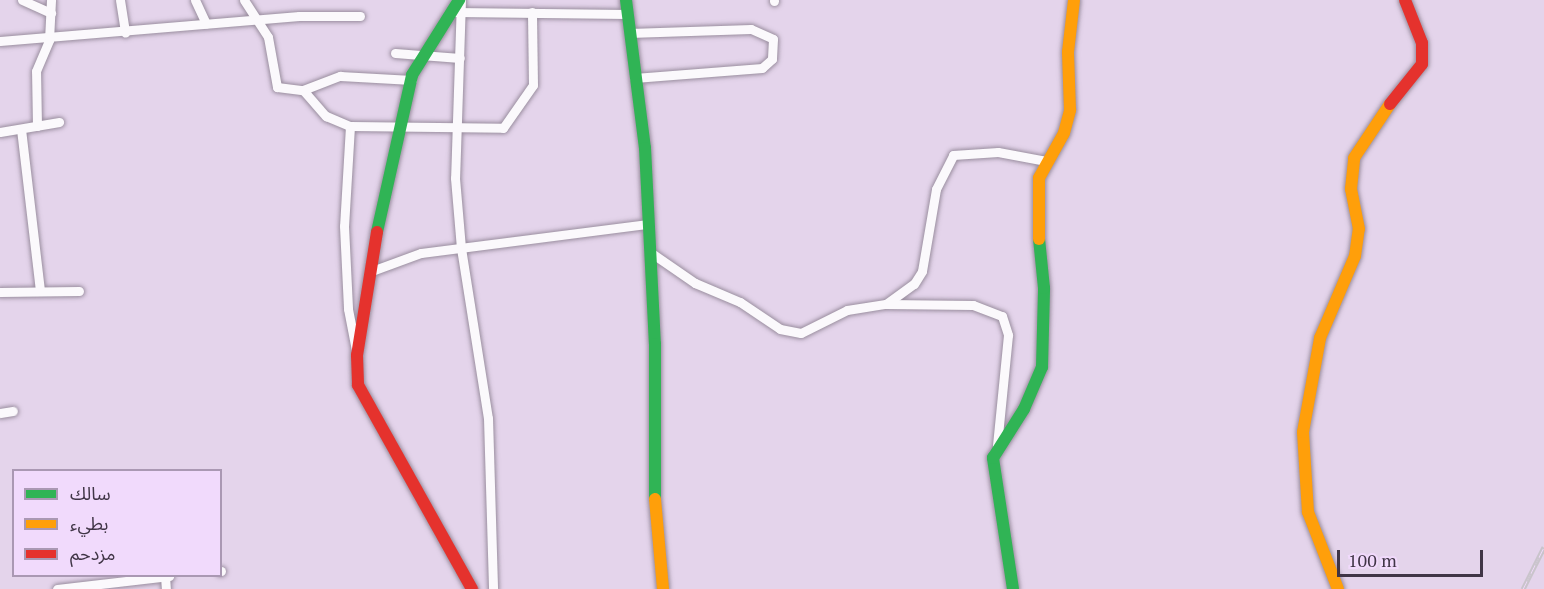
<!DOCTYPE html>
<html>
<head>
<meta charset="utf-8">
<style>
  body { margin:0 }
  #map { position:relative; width:1544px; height:589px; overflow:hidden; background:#e4d4eb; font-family:"PT Serif","Noto Sans Arabic",serif }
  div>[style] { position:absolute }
  .roads { filter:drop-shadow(0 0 2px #9a8e9f) drop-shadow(0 0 2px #9a8e9f) }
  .street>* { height:9px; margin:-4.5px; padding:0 4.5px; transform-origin:4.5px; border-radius:4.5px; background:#fbf9fc }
  .fast>* { height:12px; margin:-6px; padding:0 6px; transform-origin:6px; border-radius:6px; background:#30b455 }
  .slow>* { height:12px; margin:-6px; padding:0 6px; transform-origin:6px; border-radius:6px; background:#ff9f0a }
  .jam>* { height:12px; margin:-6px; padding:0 6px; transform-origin:6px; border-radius:6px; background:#e5322d }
  .rail>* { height:5px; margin-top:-2.5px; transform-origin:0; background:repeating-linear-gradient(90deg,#f1dafc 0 9px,#c9c4cb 0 18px); box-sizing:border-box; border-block:2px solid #c9c4cb }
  span { translate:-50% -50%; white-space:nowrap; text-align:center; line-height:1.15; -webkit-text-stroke:6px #f1dafc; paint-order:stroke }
  .legend { position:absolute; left:12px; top:469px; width:210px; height:108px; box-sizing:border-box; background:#f1dafc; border:2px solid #aa98b3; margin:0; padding:8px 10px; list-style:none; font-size:18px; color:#403546 }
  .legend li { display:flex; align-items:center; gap:12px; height:30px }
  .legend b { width:30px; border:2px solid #aa98b3 }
  .scale { position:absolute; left:1337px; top:550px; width:146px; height:27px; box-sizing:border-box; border:3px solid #403546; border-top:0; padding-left:8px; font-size:18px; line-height:21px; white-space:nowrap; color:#403546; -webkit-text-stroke:4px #f1dafc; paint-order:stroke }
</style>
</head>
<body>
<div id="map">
  <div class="roads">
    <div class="street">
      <div style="left:22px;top:0;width:32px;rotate:24deg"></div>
      <div style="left:120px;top:0;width:33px;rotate:81deg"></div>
      <div style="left:195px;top:0;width:26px;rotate:65deg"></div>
      <div style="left:244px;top:0;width:44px;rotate:57deg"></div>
      <div style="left:268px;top:37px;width:51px;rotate:79.8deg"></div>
      <div style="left:277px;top:87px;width:26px;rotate:7deg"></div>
      <div style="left:303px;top:90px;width:35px;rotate:49deg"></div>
      <div style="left:326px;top:116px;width:26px;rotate:23deg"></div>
      <div style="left:350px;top:126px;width:153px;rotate:0.7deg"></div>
      <div style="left:503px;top:128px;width:52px;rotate:-55.1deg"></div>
      <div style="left:533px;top:85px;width:73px;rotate:-90.8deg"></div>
      <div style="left:461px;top:0;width:178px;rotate:91.9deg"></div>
      <div style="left:455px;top:178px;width:70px;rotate:85.1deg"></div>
      <div style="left:461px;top:248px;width:172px;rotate:81deg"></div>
      <div style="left:488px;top:418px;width:171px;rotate:88.3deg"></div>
      <div style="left:774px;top:0;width:1px;rotate:90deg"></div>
      <div style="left:455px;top:12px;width:172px;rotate:0.7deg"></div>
      <div style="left:629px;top:33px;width:122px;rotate:-1.9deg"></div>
      <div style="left:751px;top:29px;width:24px;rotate:24deg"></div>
      <div style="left:773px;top:39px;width:20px;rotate:93deg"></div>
      <div style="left:772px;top:59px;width:13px;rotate:138deg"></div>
      <div style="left:762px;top:68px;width:128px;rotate:175.5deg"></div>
      <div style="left:0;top:41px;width:300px;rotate:-4.8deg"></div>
      <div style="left:299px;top:16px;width:61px"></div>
      <div style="left:395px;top:53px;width:65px;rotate:4.4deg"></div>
      <div style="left:303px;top:90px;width:40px;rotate:-21deg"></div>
      <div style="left:340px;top:76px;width:72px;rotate:3.2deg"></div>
      <div style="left:37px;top:126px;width:55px;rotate:-91deg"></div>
      <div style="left:36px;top:71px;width:34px;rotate:-67deg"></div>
      <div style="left:49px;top:40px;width:40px;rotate:-87.1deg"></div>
      <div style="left:350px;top:126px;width:100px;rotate:93.4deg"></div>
      <div style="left:344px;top:226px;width:83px;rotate:87.2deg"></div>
      <div style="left:348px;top:309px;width:42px;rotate:79deg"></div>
      <div style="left:21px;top:129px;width:163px;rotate:83.3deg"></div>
      <div style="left:0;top:132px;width:60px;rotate:-9.6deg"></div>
      <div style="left:650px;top:252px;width:55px;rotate:34.6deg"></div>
      <div style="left:695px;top:283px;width:49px;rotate:22.9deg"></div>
      <div style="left:740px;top:302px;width:48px;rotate:34deg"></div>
      <div style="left:780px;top:329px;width:21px;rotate:11deg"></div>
      <div style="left:801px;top:333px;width:51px;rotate:-26.6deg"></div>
      <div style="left:847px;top:310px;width:39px;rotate:-9deg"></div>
      <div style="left:886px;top:304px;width:34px;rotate:-36deg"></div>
      <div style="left:914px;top:284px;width:15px;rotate:-58deg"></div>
      <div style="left:922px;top:271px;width:83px;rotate:-80.3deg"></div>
      <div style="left:936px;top:189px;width:38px;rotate:-63deg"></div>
      <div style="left:953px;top:155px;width:45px;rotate:-3.8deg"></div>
      <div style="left:998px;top:152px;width:49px;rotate:10.6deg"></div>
      <div style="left:369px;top:272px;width:55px;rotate:-20.1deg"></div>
      <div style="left:421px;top:253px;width:229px;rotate:-7.3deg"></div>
      <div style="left:0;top:292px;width:79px;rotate:-0.7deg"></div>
      <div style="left:886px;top:304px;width:87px;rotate:0.7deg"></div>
      <div style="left:973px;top:305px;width:31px;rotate:21deg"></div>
      <div style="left:1002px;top:316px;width:20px;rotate:72deg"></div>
      <div style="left:1008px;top:335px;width:111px;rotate:95.7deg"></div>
      <div style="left:0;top:413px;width:13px;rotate:-9deg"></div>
      <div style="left:220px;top:571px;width:1px"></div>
      <div style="left:165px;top:576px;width:13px;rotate:86deg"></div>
      <div style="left:57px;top:589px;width:113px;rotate:-6.6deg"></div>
    </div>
    <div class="fast">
      <div style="left:626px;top:0;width:149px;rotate:82.7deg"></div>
      <div style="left:645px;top:148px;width:196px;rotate:87.1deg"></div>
      <div style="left:655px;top:344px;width:155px;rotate:90deg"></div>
      <div style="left:377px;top:232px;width:161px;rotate:-77.4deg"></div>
      <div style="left:412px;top:75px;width:89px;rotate:-57.9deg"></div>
      <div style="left:1013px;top:589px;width:133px;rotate:-98.7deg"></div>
      <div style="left:993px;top:458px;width:58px;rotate:-57.7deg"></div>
      <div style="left:1024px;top:409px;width:46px;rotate:-66.8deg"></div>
      <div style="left:1042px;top:367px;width:79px;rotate:-88.5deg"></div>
      <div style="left:1044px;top:288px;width:49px;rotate:-95.8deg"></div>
    </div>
    <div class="slow">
      <div style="left:1039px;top:239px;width:61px;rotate:-90deg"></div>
      <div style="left:1039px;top:178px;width:51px;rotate:-60.9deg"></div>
      <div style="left:1064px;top:133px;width:24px;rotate:-75deg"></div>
      <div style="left:1070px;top:110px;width:58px;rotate:-92deg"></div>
      <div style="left:1068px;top:52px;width:52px;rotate:-83.4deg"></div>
      <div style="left:655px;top:499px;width:90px;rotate:84.9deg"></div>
      <div style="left:1338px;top:589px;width:83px;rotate:-111.3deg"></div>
      <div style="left:1308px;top:512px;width:80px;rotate:-93.6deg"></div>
      <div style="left:1303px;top:432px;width:96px;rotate:-79.7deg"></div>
      <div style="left:1320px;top:338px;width:89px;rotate:-66.9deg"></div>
      <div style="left:1355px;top:256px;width:27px;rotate:-82deg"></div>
      <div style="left:1359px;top:229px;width:41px;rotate:-101.3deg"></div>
      <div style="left:1351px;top:189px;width:31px;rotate:-84deg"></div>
      <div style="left:1354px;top:158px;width:65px;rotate:-56.3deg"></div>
    </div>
    <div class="jam">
      <div style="left:1390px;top:104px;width:51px;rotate:-51.3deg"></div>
      <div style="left:1422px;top:64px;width:21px;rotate:-90deg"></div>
      <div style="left:1422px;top:43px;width:46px;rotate:-111.6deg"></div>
      <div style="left:377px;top:232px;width:125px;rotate:99.2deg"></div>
      <div style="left:357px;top:355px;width:30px;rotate:88deg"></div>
      <div style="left:358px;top:385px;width:234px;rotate:60.8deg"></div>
    </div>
  </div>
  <div class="rail">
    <div style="left:1523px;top:589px;width:47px;rotate:-63.4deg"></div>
  </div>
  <ul class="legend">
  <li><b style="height:8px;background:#30b455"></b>سالك</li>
  <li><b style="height:8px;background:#ff9f0a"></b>بطيء</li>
  <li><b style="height:8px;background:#e5322d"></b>مزدحم</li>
  </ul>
  <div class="scale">100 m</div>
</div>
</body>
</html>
